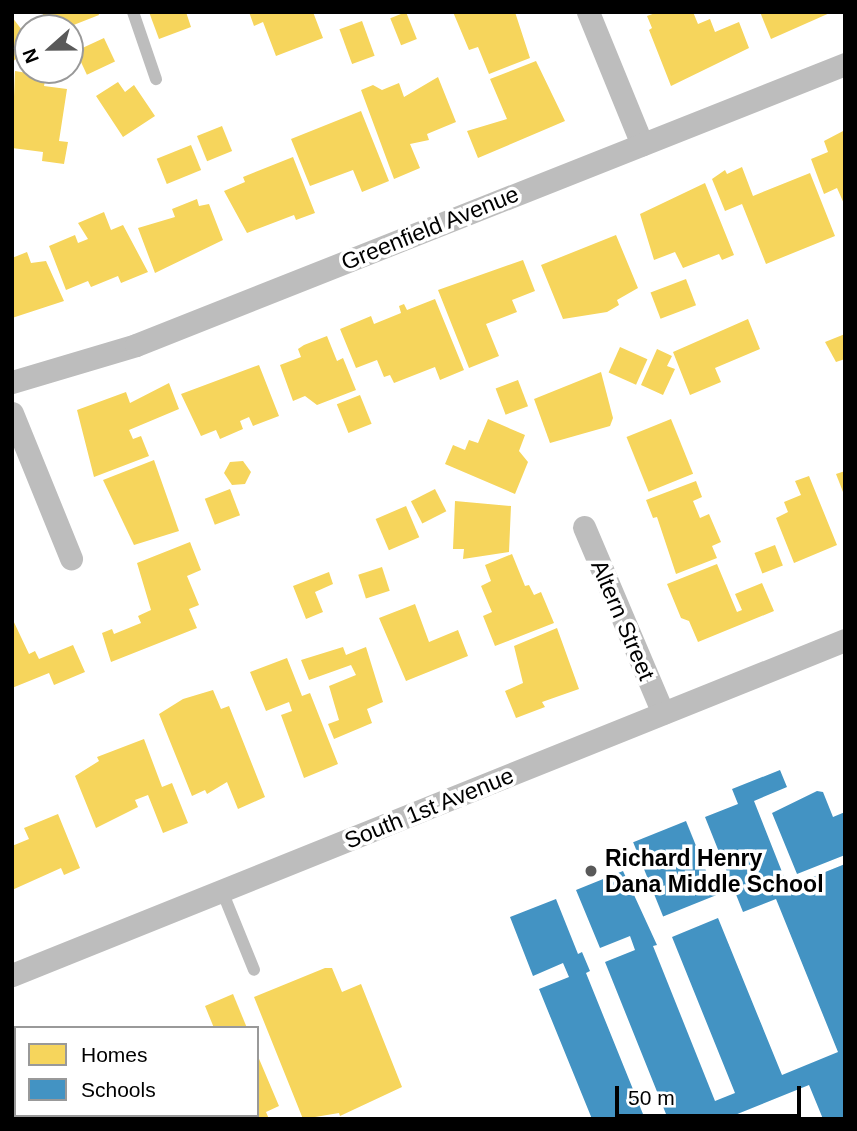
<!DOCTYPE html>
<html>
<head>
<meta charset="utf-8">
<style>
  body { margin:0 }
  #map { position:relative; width:857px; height:1131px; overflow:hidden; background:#fff; font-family:Helvetica,sans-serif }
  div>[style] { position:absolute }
  .homes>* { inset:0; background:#f6d55c; transform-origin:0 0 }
  .schools>* { inset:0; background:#4393c3; transform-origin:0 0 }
  .service>* { height:12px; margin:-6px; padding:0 6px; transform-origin:6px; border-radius:6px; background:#bdbdbd }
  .minor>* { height:23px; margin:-11.5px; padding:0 11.5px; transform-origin:11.5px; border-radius:11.5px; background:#bdbdbd }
  .dots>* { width:19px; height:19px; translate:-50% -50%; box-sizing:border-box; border:4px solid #fff; border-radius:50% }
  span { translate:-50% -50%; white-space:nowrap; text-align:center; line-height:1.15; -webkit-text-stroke:7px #fff; paint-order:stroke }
  .street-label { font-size:23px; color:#000 }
  .poi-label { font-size:23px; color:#000; font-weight:700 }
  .left { translate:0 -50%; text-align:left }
  .frame { position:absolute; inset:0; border:14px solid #000; pointer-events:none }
  .legend { position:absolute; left:14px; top:1026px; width:245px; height:91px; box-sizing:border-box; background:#fff; border:2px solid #999; margin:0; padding:9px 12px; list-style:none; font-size:21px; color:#000 }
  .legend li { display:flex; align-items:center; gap:14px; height:35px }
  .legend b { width:35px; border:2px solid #999 }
  .north { position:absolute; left:14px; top:14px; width:70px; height:70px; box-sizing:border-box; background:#fff; border:2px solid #999; border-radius:50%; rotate:249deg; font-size:19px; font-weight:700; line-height:28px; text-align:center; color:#000 }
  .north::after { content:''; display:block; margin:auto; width:24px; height:32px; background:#595959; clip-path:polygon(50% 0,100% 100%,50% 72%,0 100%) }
  .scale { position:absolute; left:615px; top:1086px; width:186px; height:32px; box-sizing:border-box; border:4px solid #000; border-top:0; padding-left:9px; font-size:21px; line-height:24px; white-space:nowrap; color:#000; -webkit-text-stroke:5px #fff; paint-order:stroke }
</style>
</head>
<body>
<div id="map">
  <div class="homes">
    <div style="clip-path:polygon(42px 12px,98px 12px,99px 15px,66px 28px,63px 21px,48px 27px)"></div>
    <div style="clip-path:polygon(149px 12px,186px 12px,191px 27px,159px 39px)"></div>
    <div style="clip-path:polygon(249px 12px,313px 12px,323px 38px,276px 56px,263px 22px,254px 26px)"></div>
    <div style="left:406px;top:12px;width:29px;height:17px;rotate:68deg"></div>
    <div style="clip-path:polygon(453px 12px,515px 12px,530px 58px,489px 74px,478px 47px,469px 50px)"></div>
    <div style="clip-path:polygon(658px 12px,693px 12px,698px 24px,710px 19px,715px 32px,739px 22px,749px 48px,671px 86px,649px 30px,652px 28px,647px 16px)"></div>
    <div style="clip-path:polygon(760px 12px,832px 12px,771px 39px)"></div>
    <div style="clip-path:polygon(12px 17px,28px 38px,28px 50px,12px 62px)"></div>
    <div style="left:362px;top:21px;width:37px;height:24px;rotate:70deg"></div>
    <div style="left:104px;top:38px;width:26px;height:31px;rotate:65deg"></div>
    <div style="clip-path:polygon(536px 61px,565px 121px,478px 158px,467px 131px,507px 119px,490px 79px)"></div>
    <div style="clip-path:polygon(15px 71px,46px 76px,44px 86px,67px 89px,59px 141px,68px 142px,64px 164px,42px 161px,43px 152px,12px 148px)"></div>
    <div style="clip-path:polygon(438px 77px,456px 122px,427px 134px,429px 140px,410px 144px,420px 168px,394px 179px,361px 90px,373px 85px,382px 90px,399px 83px,404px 97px)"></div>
    <div style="clip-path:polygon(118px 82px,125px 92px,134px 85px,155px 116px,123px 137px,96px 96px)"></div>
    <div style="clip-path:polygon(361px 111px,389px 181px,362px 192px,353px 170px,310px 186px,291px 139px)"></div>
    <div style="left:222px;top:126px;width:27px;height:27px;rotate:68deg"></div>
    <div style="clip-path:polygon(845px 130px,845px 206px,837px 188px,824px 194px,811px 159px,828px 152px,824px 141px)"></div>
    <div style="left:191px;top:145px;width:27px;height:37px;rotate:68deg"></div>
    <div style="clip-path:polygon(293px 157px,315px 213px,296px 220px,294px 215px,247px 233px,224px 191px,245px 182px,243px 177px)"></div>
    <div style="clip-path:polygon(742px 167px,753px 196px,810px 173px,835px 236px,766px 264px,742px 204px,725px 211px,712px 179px,725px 170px,727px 174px)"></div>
    <div style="clip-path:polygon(705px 183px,734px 255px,722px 260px,719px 254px,683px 268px,675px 252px,654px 260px,640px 214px)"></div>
    <div style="clip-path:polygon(197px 199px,199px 206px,209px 204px,223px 240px,155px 273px,138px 228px,175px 217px,172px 209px)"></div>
    <div style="clip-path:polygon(104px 212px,111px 230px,123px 225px,148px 272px,121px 283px,118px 276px,91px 287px,88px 281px,66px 290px,49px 246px,75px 235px,78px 243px,88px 239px,78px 223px)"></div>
    <div style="clip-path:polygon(616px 235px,638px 288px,617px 300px,619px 305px,607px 312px,563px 319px,541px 265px)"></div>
    <div style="clip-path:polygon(27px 252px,31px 263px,46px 261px,64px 301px,12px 318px,12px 258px)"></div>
    <div style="clip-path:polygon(523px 260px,535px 291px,512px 300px,517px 312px,486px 324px,499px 356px,469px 368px,438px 290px)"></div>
    <div style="left:686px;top:279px;width:28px;height:38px;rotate:69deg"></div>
    <div style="clip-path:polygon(435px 299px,464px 370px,440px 380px,435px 367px,394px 383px,390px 375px,384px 377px,377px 360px,356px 368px,340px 329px,371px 316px,374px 324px,401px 313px,399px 306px,404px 304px,407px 310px)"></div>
    <div style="clip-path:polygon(748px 319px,760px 349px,715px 368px,721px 382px,690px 395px,673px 352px)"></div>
    <div style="clip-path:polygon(845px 334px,845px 359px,836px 362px,825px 342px)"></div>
    <div style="clip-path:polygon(327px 336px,337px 361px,343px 358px,356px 390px,317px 405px,305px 396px,293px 401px,280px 365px,301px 357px,298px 349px,304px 345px)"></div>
    <div style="left:620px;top:347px;width:30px;height:28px;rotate:24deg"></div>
    <div style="clip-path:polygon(657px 349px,672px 356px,667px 366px,675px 369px,663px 395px,641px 385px)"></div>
    <div style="clip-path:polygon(259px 365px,279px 416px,253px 426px,249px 417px,240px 421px,243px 429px,220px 439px,216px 430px,201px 436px,181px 394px)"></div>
    <div style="clip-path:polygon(601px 372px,613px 418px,610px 426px,550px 443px,534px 399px)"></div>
    <div style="left:518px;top:380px;width:28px;height:24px;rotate:69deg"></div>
    <div style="clip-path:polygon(169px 383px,179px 409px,129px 430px,133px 439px,141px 436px,149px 456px,94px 477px,77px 410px,126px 392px,130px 403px)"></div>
    <div style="left:360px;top:395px;width:31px;height:25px;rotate:68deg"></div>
    <div style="clip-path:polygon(488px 419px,525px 435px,519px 451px,528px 462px,515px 494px,445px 464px,453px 445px,465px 450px,469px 440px,478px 443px)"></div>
    <div style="left:671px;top:419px;width:59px;height:48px;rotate:68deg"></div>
    <div style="clip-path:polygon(154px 460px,179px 531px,134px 545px,103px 480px)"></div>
    <div style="clip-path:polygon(243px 461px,251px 472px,245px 484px,232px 485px,224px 473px,230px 462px)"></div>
    <div style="clip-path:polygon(845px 471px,845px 497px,836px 474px)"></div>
    <div style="clip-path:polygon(809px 476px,837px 545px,794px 563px,776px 518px,788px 512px,784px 502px,801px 495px,795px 481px)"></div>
    <div style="clip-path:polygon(696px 481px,702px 497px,693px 501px,700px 518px,709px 514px,721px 542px,712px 546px,717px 558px,676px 574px,657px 517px,653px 518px,646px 500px)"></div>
    <div style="left:230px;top:489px;width:28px;height:27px;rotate:69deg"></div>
    <div style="left:435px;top:489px;width:25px;height:27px;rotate:63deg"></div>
    <div style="clip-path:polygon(455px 501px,511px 506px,509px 552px,463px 559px,464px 549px,453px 549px)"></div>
    <div style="left:406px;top:506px;width:34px;height:33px;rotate:67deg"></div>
    <div style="clip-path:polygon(190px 542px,201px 570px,187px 576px,199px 605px,189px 609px,197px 628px,111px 662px,102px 633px,112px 629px,114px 634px,141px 623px,138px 616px,151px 610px,137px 563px)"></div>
    <div style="left:775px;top:545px;width:22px;height:22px;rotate:69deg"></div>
    <div style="clip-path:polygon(512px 554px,525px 586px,529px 585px,534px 595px,541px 592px,554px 623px,495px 646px,483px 616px,492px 612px,481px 586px,491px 581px,485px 565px)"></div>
    <div style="clip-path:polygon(717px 564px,737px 612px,742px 610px,735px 594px,762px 583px,774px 611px,698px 642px,689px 621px,681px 618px,667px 584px)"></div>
    <div style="left:382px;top:567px;width:25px;height:25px;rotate:72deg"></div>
    <div style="clip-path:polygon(329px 572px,333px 584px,315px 592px,323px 612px,306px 619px,293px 586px)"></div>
    <div style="clip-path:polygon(415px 604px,429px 642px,458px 630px,468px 656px,406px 681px,379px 618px)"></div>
    <div style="clip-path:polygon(12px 618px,29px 654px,35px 651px,39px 659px,73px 645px,85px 672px,54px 685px,49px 673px,12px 688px)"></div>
    <div style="clip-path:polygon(557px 628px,579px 689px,542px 702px,545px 707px,516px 718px,505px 691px,523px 683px,514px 646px)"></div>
    <div style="clip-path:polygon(343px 647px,346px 655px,366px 647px,383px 702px,367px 709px,372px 723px,334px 739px,328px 724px,339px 720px,329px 686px,356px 675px,351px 665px,309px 680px,301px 660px)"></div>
    <div style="clip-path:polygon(287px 658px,302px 696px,310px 693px,338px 764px,304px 778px,281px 715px,292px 711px,289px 702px,266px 711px,250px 672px)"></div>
    <div style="clip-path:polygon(213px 690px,221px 709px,229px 706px,265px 797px,238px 809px,227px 782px,207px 794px,205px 790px,192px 796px,159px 714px,183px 699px)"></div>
    <div style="clip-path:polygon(144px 739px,162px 787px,172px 783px,188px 823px,163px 833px,148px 795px,135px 800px,138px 807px,96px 828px,75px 776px,99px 761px,97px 757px)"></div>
    <div style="clip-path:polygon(58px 814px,80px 868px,64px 875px,61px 868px,12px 890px,12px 846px,29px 839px,24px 828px)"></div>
    <div style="clip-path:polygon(325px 968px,332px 968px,342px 992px,361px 984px,402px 1087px,340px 1116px,339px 1113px,303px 1119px,254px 997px)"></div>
    <div style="clip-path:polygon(233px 994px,247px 1028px,214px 1028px,205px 1006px)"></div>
    <div style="clip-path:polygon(257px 1054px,279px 1106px,266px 1112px,269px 1119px,210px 1119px,209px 1115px,257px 1115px)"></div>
    <div style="clip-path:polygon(16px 1090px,16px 1115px,63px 1119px,12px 1119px)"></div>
    <div style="clip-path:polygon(91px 1115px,182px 1115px,92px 1119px)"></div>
  </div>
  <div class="schools">
    <div style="clip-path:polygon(780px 770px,787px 787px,754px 801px,788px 887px,845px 864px,845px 1119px,823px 1119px,809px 1085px,725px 1119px,668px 1119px,605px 962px,635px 950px,630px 936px,600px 948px,576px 890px,623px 871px,657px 945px,653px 946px,715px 1101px,735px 1093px,672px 937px,718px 918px,782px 1075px,838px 1052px,776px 899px,743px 912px,705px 817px,738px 804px,732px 789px)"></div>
    <div style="clip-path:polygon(817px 791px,823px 792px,833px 817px,845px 812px,845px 855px,797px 874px,772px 813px)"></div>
    <div style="left:686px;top:821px;width:80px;height:57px;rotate:68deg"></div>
    <div style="clip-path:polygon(556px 899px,578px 954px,582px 952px,590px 971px,586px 973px,645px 1119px,592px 1119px,539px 989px,569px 977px,563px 963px,533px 976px,510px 917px)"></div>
  </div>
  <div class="service">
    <div style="left:133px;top:12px;width:71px;rotate:71.1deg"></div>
    <div style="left:222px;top:891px;width:85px;rotate:67.9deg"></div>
  </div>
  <div class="minor">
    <div style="left:588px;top:12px;width:143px;rotate:67.8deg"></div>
    <div style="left:12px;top:382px;width:129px;rotate:-16.6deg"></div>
    <div style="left:136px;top:345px;width:763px;rotate:-21.62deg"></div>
    <div style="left:12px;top:413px;width:157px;rotate:67.9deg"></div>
    <div style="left:584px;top:527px;width:202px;rotate:67deg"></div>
    <div style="left:12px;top:975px;width:898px;rotate:-21.91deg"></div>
  </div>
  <div class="dots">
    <div style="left:591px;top:871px;background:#595959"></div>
  </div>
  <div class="street-label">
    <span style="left:430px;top:228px;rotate:-22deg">Greenfield Avenue</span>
    <span style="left:623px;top:620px;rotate:67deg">Altern Street</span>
    <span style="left:429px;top:808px;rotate:-22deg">South 1st Avenue</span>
  </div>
  <div class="poi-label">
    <span class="left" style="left:605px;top:871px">Richard Henry<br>Dana Middle School</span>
  </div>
  <div class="frame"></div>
  <ul class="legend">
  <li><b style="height:19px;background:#f6d55c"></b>Homes</li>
  <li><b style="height:19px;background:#4393c3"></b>Schools</li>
  </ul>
  <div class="north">N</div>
  <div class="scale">50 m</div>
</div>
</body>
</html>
